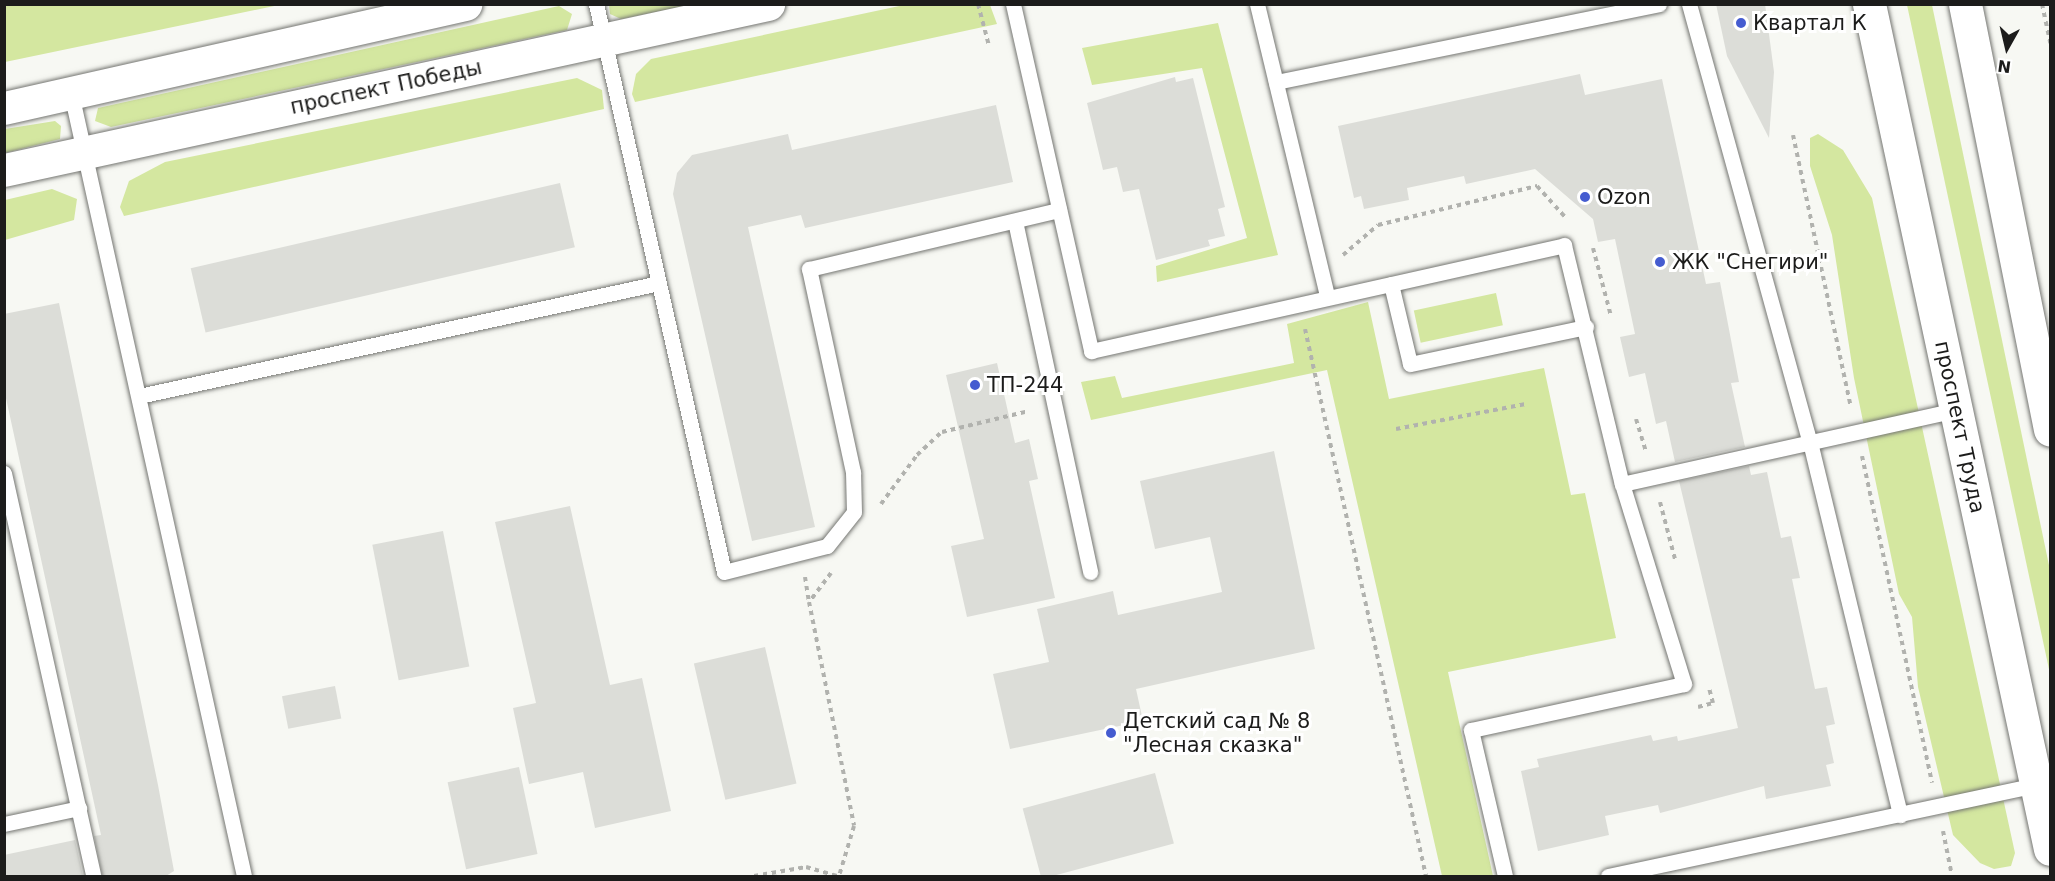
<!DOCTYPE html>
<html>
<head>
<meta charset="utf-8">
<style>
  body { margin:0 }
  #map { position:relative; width:2055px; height:881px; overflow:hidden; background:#f7f8f3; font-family:"DejaVu Sans",sans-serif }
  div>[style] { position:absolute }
  .green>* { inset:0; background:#d4e7a0; transform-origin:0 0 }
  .building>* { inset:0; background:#dcddd8; transform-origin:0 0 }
  .path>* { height:4px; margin-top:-2px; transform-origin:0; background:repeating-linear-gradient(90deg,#b1b2ae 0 4.5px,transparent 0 9px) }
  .roads { filter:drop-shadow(0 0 2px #757672) drop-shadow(0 0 2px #757672) }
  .lane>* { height:15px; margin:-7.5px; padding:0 7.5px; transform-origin:7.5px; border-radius:7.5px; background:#fff }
  .secondary>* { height:33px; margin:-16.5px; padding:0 16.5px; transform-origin:16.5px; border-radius:16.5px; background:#fff }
  .dots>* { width:16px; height:16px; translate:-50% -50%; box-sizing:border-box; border:3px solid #fff; border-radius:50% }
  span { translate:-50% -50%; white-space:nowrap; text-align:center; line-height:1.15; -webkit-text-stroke:6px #fff; paint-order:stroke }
  .poi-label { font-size:21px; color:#1c1c1b }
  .left { translate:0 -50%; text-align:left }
  .street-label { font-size:21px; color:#1c1c1b }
  .frame { position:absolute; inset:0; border:6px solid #1c1c1b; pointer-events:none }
  .north { position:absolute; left:1977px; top:18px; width:60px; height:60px; -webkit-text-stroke:4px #fff; paint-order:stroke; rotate:188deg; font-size:16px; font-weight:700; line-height:24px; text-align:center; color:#1c1c1b }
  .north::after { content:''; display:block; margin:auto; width:21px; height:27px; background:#1c1c1b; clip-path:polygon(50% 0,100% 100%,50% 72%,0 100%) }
</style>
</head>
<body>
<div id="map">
  <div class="green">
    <div style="clip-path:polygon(5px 4px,279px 4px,279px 5px,5px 62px)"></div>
    <div style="clip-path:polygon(609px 5px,690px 5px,621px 19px,610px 14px)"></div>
    <div style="clip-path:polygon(904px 5px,990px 5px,997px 24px,635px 102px,632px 94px,636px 74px,651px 59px)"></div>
    <div style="clip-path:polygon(1907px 5px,1932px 5px,2050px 570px,2050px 674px)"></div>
    <div style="clip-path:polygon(559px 6px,572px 14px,567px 30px,111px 127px,95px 121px,98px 108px)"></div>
    <div style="clip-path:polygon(1218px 23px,1278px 255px,1157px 282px,1156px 266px,1247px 238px,1202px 68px,1092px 85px,1082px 48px)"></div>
    <div style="clip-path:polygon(577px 78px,602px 90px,604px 109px,124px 216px,120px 207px,129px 181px,165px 162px)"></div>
    <div style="clip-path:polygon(55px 121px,61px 126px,60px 139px,5px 153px,5px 129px)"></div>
    <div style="clip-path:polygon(1818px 134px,1843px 150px,1872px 198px,2015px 853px,2011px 866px,1994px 869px,1980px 863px,1953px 835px,1918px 687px,1912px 617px,1899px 594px,1854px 378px,1832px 235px,1810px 166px,1810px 138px)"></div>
    <div style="clip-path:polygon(52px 189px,77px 199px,74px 220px,5px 240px,5px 200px)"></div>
    <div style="left:1496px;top:293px;width:33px;height:84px;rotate:78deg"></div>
    <div style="clip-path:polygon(1368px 302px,1389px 399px,1544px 368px,1571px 495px,1585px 493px,1616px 638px,1448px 672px,1493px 876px,1442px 876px,1327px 370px,1091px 420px,1081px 382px,1115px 376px,1122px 398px,1294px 363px,1287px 324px)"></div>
  </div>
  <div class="building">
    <div style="clip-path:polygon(1716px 4px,1765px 4px,1774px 72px,1769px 138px,1727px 56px)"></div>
    <div style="clip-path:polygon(1580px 74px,1585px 95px,1662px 79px,1706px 284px,1720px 282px,1739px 382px,1731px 383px,1745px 447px,1675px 462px,1666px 421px,1656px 424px,1645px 373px,1629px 377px,1620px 337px,1635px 334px,1615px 239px,1598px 242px,1593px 219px,1535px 169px,1466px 184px,1464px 176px,1407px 188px,1409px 200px,1364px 209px,1361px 196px,1354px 198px,1338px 126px)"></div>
    <div style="clip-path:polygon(1175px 77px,1176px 82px,1193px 78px,1225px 207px,1218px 209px,1225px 236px,1208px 240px,1210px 246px,1156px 260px,1139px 189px,1123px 192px,1117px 167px,1103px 170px,1087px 103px)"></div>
    <div style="clip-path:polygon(996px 105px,1013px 182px,805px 228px,801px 215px,748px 227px,815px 527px,752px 541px,673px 194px,677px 173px,692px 155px,788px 134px,792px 150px)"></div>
    <div style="left:560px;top:183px;width:66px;height:379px;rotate:77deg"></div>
    <div style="clip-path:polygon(59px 303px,158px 785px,174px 871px,166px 876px,102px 876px,94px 836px,101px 835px,4px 389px,4px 314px)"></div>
    <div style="clip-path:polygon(997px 363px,1015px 443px,1029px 439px,1038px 479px,1029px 481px,1055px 598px,967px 617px,951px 546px,984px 539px,946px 375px)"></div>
    <div style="clip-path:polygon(1274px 451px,1315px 649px,1136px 689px,1143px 721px,1010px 749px,993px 674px,1049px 662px,1037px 609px,1113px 591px,1118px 615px,1222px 592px,1210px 537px,1155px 549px,1140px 481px)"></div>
    <div style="clip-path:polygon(1749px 466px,1751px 475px,1767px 472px,1781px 538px,1791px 536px,1800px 578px,1792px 579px,1815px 689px,1827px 687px,1835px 724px,1826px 726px,1834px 763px,1826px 765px,1831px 786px,1766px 799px,1764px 786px,1660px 813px,1658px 805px,1605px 816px,1609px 835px,1538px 851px,1521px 771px,1539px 767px,1537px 759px,1651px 735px,1653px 741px,1677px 736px,1678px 741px,1738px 728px,1679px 481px)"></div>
    <div style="clip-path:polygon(570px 506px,610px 685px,642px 678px,671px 811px,595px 828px,583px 772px,529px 784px,513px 708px,536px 703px,495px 522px)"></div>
    <div style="left:443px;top:531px;width:138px;height:72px;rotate:79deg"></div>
    <div style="left:765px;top:647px;width:140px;height:73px;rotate:77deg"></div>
    <div style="left:335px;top:686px;width:33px;height:54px;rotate:79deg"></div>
    <div style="left:519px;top:767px;width:89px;height:73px;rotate:78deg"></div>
    <div style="left:1155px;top:773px;width:73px;height:137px;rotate:75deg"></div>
    <div style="clip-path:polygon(75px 840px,83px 876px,4px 876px,4px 855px)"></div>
  </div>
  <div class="path">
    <div style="left:978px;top:4px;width:43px;rotate:75.3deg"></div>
    <div style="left:2042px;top:4px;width:40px;rotate:78deg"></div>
    <div style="left:1793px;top:135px;width:278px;rotate:78deg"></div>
    <div style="left:1593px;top:248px;width:70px;rotate:75.2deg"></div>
    <div style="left:1343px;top:255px;width:46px;rotate:-40.6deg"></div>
    <div style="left:1378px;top:225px;width:164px;rotate:-13.8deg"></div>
    <div style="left:1537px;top:186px;width:43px;rotate:47.8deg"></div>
    <div style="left:1305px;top:329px;width:560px;rotate:77.53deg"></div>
    <div style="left:1636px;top:419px;width:34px;rotate:73deg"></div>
    <div style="left:1396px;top:429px;width:132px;rotate:-10.9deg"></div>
    <div style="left:1862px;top:456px;width:334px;rotate:77.9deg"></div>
    <div style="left:1660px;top:502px;width:59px;rotate:75.3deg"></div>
    <div style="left:881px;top:504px;width:61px;rotate:-53.7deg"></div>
    <div style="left:917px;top:455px;width:34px;rotate:-43deg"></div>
    <div style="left:942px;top:432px;width:89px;rotate:-13.6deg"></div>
    <div style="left:831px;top:573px;width:36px;rotate:127deg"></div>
    <div style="left:809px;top:602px;width:228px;rotate:78.6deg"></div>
    <div style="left:854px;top:826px;width:52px;rotate:106.7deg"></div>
    <div style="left:805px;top:577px;width:25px;rotate:81deg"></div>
    <div style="left:1698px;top:707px;width:16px;rotate:-15deg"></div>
    <div style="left:1713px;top:703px;width:16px;rotate:-105deg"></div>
    <div style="left:1943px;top:831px;width:46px;rotate:78.7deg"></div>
    <div style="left:754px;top:876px;width:53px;rotate:-9.8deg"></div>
    <div style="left:806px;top:867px;width:33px;rotate:16deg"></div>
  </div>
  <div class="roads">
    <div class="lane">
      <div style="left:596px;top:4px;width:582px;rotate:77.3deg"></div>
      <div style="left:724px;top:572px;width:106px;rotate:-14.2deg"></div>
      <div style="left:827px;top:546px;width:43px;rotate:-51.5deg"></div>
      <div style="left:854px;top:512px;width:40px;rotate:-91.4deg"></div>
      <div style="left:853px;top:472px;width:208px;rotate:-102.2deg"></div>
      <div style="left:809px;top:269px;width:257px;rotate:-13.3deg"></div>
      <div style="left:1013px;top:4px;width:356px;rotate:77.3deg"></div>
      <div style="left:1091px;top:351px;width:485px;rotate:-12.6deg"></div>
      <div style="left:1564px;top:245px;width:246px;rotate:76.4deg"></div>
      <div style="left:1257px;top:4px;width:300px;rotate:76.5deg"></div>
      <div style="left:1689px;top:4px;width:454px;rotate:74.6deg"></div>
      <div style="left:1810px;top:442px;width:384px;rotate:76.4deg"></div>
      <div style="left:1276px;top:82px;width:391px;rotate:-11.5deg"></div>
      <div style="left:71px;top:93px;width:802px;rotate:77.54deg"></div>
      <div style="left:1015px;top:221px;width:359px;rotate:77.9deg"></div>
      <div style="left:1391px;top:284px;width:82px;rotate:76.6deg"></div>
      <div style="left:1410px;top:364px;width:180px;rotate:-11.9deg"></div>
      <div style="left:139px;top:396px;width:532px;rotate:-12.26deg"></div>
      <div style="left:4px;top:473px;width:413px;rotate:77.5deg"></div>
      <div style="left:4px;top:824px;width:77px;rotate:-12deg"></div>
      <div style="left:1505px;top:876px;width:150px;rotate:-103.1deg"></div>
      <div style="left:1471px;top:730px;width:218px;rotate:-12.2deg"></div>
      <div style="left:1684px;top:684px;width:209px;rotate:-107.2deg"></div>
      <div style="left:1622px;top:484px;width:342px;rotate:-12.5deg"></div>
      <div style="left:1608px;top:876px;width:439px;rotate:-12deg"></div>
    </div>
    <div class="secondary">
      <div style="left:1869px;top:4px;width:864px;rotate:77.91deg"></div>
      <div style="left:1965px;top:4px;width:434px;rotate:78.7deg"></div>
      <div style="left:4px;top:108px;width:473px;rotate:-12.7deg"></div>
      <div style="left:4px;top:170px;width:782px;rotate:-12.26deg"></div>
    </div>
  </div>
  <div class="dots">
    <div style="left:1741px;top:23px;background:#455cd0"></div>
    <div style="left:1585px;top:197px;background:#455cd0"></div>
    <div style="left:1660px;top:262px;background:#455cd0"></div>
    <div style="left:975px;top:385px;background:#455cd0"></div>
    <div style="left:1111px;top:733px;background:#455cd0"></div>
  </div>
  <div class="poi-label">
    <span class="left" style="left:1753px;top:23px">Квартал К</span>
    <span class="left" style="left:1597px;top:197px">Ozon</span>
    <span class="left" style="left:1672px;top:262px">ЖК "Снегири"</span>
    <span class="left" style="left:987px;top:385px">ТП-244</span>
    <span class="left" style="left:1123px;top:733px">Детский сад № 8<br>"Лесная сказка"</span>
  </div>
  <div class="street-label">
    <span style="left:386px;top:87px;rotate:-12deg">проспект Победы</span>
    <span style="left:1960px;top:427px;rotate:78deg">проспект Труда</span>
  </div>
  <div class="frame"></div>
  <div class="north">N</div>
</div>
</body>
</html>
